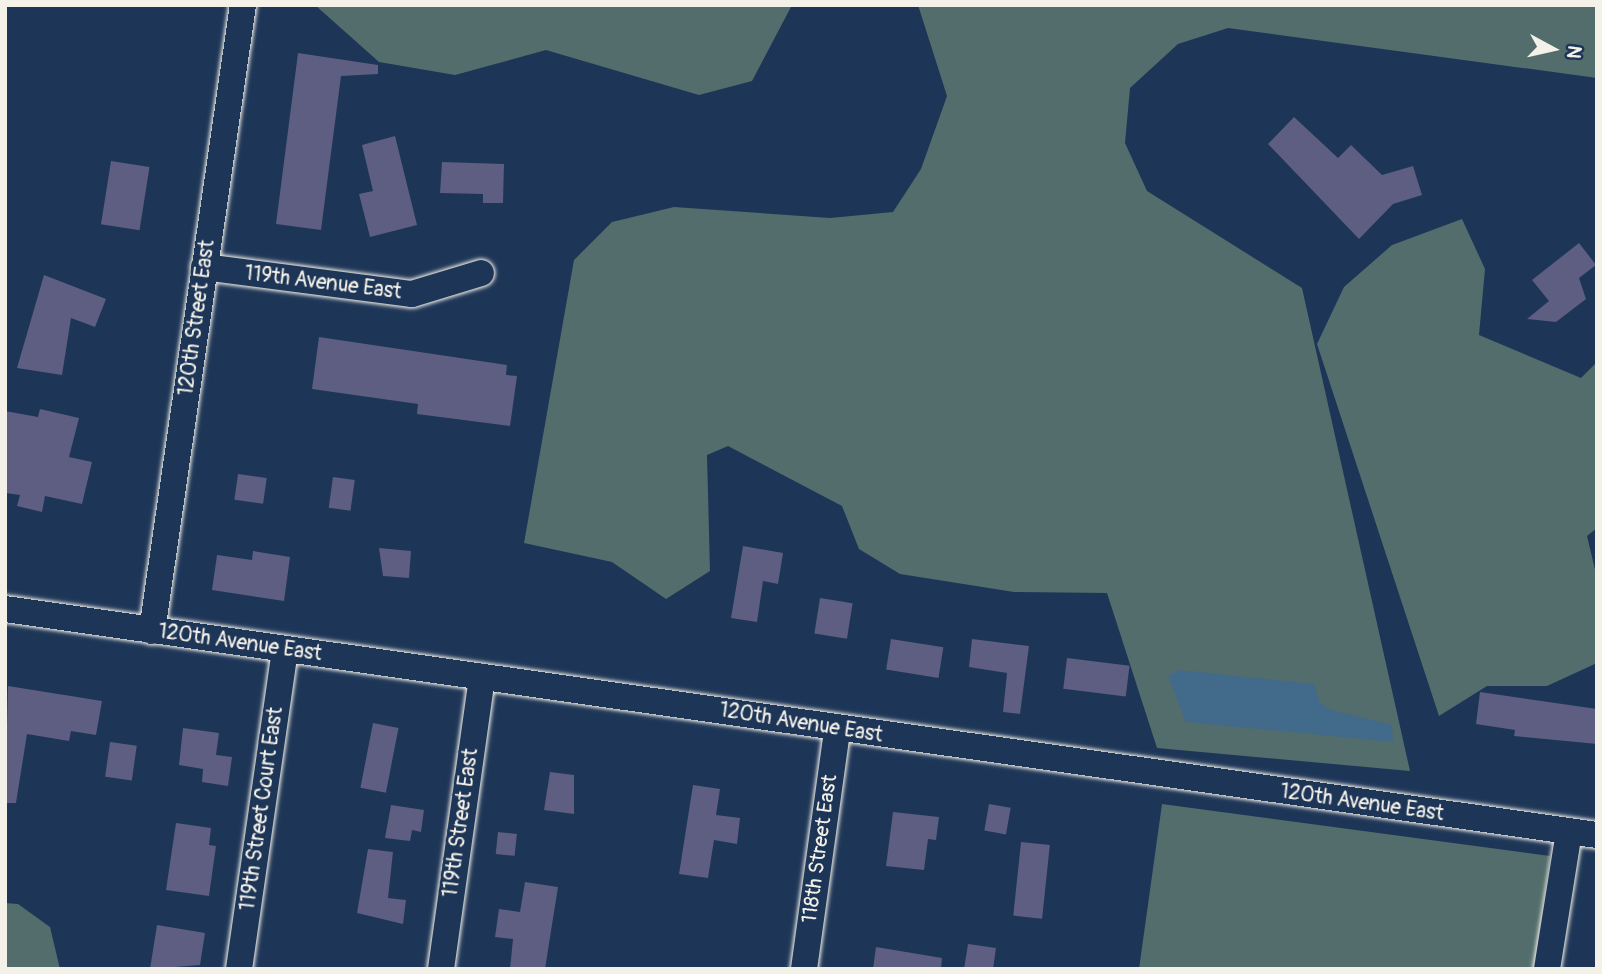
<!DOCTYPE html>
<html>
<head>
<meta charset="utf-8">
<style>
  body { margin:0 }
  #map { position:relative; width:1602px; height:974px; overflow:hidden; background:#1d3557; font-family:Pangolin,sans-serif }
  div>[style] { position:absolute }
  .green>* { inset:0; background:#526d6b }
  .water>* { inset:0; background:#426a8a }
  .building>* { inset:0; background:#5d5e81; transform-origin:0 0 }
  .roads { filter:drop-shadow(0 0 2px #f4f1e8) drop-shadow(0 0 2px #f4f1e8) }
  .street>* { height:26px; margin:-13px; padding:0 13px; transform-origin:13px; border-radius:13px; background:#1d3557 }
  span { translate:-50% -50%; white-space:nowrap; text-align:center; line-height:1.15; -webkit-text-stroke:5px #1d3557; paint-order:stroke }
  .street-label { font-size:21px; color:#f4f1e8 }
  .frame { position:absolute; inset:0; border:7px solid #f4f1e8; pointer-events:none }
  .north { position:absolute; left:1518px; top:14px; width:70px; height:70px; -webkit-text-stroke:5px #1d3557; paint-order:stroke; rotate:98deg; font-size:19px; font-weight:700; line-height:28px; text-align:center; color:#f4f1e8 }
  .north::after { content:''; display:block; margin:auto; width:24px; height:32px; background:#f4f1e8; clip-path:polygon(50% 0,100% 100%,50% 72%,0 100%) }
</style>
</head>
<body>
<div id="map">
  <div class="green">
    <div style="clip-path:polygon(315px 5px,792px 5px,752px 81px,699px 95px,546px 50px,455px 75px,379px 62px)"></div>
    <div style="clip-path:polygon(918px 5px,1597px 5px,1597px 78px,1228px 28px,1178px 44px,1130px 88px,1125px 143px,1147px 191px,1302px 288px,1410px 771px,1157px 748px,1107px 593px,1014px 592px,900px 574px,859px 549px,842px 506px,728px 446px,707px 455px,710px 571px,666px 599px,612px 562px,524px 543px,574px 260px,612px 222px,674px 207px,830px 218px,893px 212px,921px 169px,947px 96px)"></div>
    <div style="clip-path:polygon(1462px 219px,1485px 269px,1479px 335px,1581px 378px,1597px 362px,1597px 528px,1587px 536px,1597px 578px,1597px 663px,1547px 686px,1487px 686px,1439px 716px,1317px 344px,1344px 287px,1392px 245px)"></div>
    <div style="clip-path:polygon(1162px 804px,1550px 856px,1534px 969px,1139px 969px)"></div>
    <div style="clip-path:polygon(5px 903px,18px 904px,50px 927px,60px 969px,5px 969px)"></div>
  </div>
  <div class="water">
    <div style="clip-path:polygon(1180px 670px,1314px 684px,1320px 703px,1331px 710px,1392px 725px,1393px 742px,1186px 722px,1168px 676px)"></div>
  </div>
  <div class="building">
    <div style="clip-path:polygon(298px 53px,378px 65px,378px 74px,341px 76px,321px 230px,276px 224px)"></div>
    <div style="clip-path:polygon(1294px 117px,1338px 158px,1351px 145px,1382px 175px,1413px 166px,1422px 195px,1393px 204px,1359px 239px,1268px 144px)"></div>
    <div style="clip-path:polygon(395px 136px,417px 225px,370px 237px,359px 194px,373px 191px,362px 145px)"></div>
    <div style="left:111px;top:161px;width:39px;height:64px;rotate:9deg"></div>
    <div style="clip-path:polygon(442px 162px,504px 164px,503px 203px,483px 203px,483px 194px,440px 193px)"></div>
    <div style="clip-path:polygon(1579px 243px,1596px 265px,1579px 278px,1586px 299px,1556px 322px,1527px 319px,1549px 301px,1532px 280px)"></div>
    <div style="clip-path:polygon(44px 275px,106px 299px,95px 327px,71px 318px,62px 375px,17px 368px)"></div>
    <div style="clip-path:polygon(319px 337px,507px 365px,506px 375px,517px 376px,510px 426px,417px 414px,418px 404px,312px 389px)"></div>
    <div style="clip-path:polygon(40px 409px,79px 418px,69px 457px,92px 462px,82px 504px,45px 496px,42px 512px,17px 506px,20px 495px,5px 493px,5px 411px,38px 417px)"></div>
    <div style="left:238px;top:474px;width:29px;height:26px;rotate:8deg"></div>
    <div style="left:333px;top:477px;width:22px;height:31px;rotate:8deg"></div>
    <div style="clip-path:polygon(743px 546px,783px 553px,778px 584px,763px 581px,757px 622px,731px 618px)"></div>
    <div style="clip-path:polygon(379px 548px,411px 551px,409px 578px,383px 576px)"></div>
    <div style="clip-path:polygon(253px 551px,290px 557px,284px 601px,212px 590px,217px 555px,252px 560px)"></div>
    <div style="left:820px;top:598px;width:33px;height:36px;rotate:9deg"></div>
    <div style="left:891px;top:639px;width:53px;height:31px;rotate:9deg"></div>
    <div style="clip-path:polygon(972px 639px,1029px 646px,1020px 714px,1003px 712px,1007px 673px,969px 667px)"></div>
    <div style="left:1067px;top:658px;width:63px;height:31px;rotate:7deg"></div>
    <div style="clip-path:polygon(8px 686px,102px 701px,96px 735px,71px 731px,69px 741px,27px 734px,16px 803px,5px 803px)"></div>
    <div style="clip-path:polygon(1480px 692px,1597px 709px,1597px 744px,1514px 736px,1515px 730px,1476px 724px)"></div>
    <div style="left:373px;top:723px;width:26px;height:66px;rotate:11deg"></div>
    <div style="clip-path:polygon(183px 728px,219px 733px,216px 755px,232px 757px,228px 786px,202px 782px,203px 769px,179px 765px)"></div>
    <div style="left:110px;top:742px;width:27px;height:35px;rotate:8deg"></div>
    <div style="clip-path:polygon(550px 772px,574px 775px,574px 814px,544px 810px)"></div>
    <div style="clip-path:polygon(693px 785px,720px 789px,716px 815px,740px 818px,737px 844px,714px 840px,708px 878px,679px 874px)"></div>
    <div style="left:989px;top:804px;width:22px;height:27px;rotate:10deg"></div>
    <div style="clip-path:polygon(391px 805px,424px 810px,421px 832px,412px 830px,410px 841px,385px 838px)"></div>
    <div style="clip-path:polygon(893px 812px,939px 817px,936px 840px,928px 839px,924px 870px,886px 866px)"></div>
    <div style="clip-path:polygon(176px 823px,211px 828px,209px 845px,216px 846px,209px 896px,166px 890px)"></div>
    <div style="left:498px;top:832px;width:19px;height:22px;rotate:6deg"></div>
    <div style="left:1021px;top:842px;width:29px;height:74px;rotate:6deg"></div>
    <div style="clip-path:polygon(368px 849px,393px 852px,388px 898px,406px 900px,403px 924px,357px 913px)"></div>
    <div style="clip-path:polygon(525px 882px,558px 887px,545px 969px,510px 969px,513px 939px,495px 937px,499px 909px,520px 912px)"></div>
    <div style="clip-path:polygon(157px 925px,205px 933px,200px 965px,150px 969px)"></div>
    <div style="clip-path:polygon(968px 944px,996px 948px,993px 969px,964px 969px)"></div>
    <div style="clip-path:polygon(876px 947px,942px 958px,941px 969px,873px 969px)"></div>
  </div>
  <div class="roads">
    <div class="street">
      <div style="left:204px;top:267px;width:210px;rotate:7.4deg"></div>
      <div style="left:412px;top:294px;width:72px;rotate:-16.9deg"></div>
      <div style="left:5px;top:609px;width:1608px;rotate:8.08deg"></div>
      <div style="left:152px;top:631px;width:633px;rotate:-81.73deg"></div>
      <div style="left:239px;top:969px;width:322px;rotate:-81.8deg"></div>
      <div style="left:441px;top:969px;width:295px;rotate:-82deg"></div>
      <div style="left:804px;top:969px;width:241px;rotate:-82.1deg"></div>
      <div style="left:1547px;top:969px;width:139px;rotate:-80.9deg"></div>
    </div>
  </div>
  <div class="street-label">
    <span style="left:323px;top:283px;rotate:7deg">119th Avenue East</span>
    <span style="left:197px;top:318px;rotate:-82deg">120th Street East</span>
    <span style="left:240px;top:643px;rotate:8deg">120th Avenue East</span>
    <span style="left:801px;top:723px;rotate:9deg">120th Avenue East</span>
    <span style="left:1362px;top:803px;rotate:8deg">120th Avenue East</span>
    <span style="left:262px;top:809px;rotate:-82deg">119th Street Court East</span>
    <span style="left:461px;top:823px;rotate:-82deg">119th Street East</span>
    <span style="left:820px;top:849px;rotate:-82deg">118th Street East</span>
  </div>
  <div class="frame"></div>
  <div class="north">N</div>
</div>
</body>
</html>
